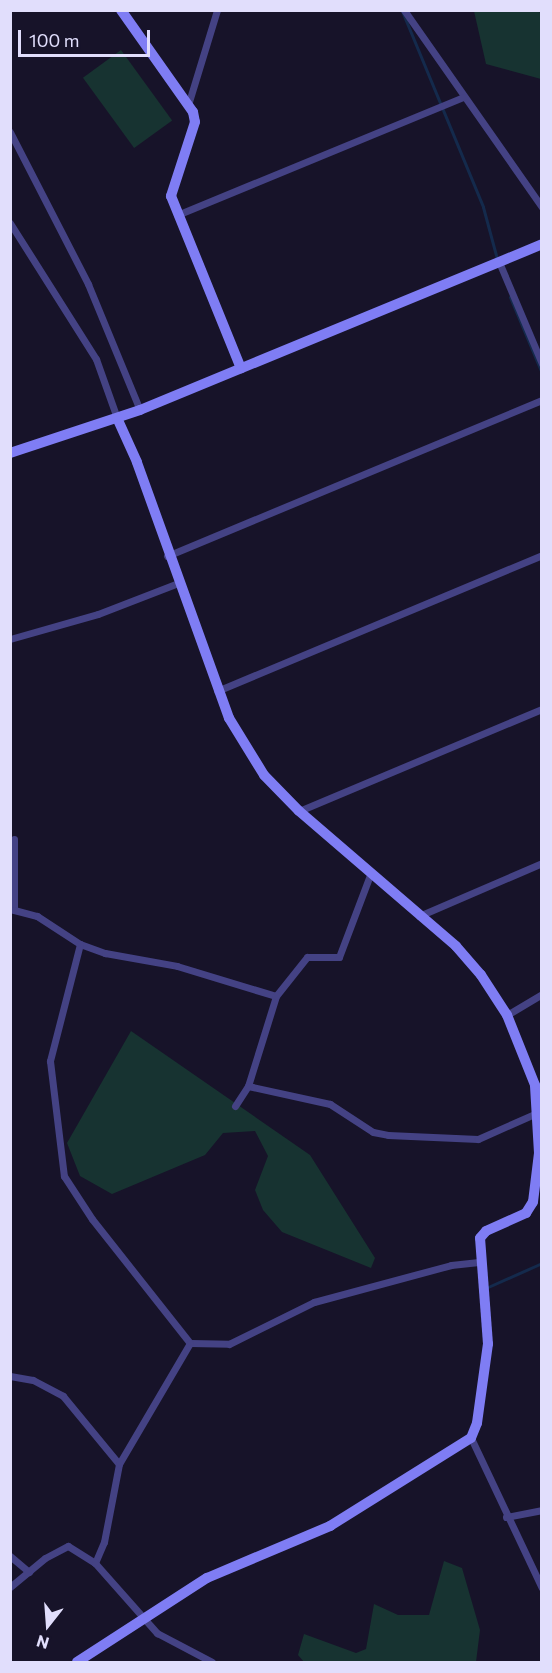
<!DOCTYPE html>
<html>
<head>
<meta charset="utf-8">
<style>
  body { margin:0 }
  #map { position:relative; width:552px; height:1673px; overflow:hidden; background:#171329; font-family:Commissioner,sans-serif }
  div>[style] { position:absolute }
  .green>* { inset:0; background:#173331; transform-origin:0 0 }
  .stream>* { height:3px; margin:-1.5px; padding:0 1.5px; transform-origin:1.5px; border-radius:1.5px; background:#142a4c }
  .street>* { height:7px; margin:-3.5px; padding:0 3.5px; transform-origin:3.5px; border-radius:3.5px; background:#444284 }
  .secondary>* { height:10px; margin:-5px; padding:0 5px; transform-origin:5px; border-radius:5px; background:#7f7df4 }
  span { translate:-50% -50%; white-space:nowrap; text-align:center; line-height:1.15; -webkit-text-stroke:6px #171329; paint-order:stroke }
  .frame { position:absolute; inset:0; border:12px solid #e1defc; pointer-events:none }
  .north { position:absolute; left:18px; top:1595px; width:60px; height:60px; -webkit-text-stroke:4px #171329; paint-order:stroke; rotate:197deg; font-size:16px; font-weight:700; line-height:24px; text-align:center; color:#e1defc }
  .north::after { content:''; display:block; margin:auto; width:21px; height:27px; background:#e1defc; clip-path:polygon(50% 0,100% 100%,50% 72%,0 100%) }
  .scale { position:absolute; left:18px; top:30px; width:132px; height:27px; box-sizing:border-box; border:3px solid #e1defc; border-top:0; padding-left:8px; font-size:18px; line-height:21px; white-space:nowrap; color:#e1defc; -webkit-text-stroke:4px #171329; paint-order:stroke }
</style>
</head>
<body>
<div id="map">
  <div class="green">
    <div style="clip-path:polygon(534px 10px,541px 13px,541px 79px,486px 64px,474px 11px)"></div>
    <div style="left:121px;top:50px;width:87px;height:47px;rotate:54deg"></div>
    <div style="clip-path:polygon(131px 1031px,310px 1155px,375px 1258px,371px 1268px,282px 1232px,263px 1210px,255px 1190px,268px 1156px,255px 1131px,223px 1133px,205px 1155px,112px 1194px,80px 1176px,67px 1143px)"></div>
    <div style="clip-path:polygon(444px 1561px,462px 1568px,480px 1630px,476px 1662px,304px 1662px,298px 1655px,304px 1634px,356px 1653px,366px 1649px,374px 1604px,398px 1615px,429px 1615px)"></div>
  </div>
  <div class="stream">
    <div style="left:402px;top:11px;width:212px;rotate:67.5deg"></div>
    <div style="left:483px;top:207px;width:54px;rotate:74.9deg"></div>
    <div style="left:510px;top:297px;width:82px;rotate:67.2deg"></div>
    <div style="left:488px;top:1287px;width:59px;rotate:-24deg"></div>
  </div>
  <div class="street">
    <div style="left:404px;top:10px;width:241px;rotate:55deg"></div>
    <div style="left:188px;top:105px;width:99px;rotate:-73deg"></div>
    <div style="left:10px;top:132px;width:171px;rotate:62.8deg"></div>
    <div style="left:88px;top:284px;width:136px;rotate:67.6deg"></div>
    <div style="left:177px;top:215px;width:310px;rotate:-22.4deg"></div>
    <div style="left:10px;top:223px;width:161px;rotate:57.7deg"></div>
    <div style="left:96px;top:359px;width:63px;rotate:70.4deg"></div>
    <div style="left:499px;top:262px;width:111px;rotate:67.1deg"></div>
    <div style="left:167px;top:556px;width:406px;rotate:-22.6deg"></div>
    <div style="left:10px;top:639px;width:91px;rotate:-15.9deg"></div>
    <div style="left:98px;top:614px;width:86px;rotate:-21.2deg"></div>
    <div style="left:217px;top:691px;width:352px;rotate:-22.7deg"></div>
    <div style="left:299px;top:811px;width:264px;rotate:-22.8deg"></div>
    <div style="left:14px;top:839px;width:71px;rotate:90deg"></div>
    <div style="left:14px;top:910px;width:24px;rotate:15deg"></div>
    <div style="left:37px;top:916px;width:51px;rotate:33.1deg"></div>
    <div style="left:80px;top:944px;width:27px;rotate:20deg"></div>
    <div style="left:105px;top:953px;width:73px;rotate:10.2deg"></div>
    <div style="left:177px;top:966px;width:103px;rotate:16.9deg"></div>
    <div style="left:419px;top:916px;width:134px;rotate:-23.3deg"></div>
    <div style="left:80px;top:944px;width:121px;rotate:104.4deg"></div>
    <div style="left:50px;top:1061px;width:116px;rotate:83.1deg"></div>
    <div style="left:64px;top:1176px;width:51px;rotate:56.9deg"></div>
    <div style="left:92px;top:1219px;width:158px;rotate:51.7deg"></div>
    <div style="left:507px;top:1015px;width:41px;rotate:-31deg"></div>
    <div style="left:248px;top:1086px;width:84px;rotate:12.4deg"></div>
    <div style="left:330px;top:1104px;width:51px;rotate:33.1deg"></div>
    <div style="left:373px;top:1132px;width:15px;rotate:11deg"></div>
    <div style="left:388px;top:1135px;width:90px;rotate:2.5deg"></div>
    <div style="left:478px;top:1139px;width:67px;rotate:-23.9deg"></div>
    <div style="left:235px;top:1106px;width:24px;rotate:-57deg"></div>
    <div style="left:248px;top:1086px;width:94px;rotate:-72.7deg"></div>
    <div style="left:276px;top:996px;width:50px;rotate:-51.5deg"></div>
    <div style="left:307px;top:957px;width:32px"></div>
    <div style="left:339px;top:957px;width:88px;rotate:-69.3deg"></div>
    <div style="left:190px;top:1343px;width:39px;rotate:1deg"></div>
    <div style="left:229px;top:1344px;width:95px;rotate:-26.3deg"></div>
    <div style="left:314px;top:1302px;width:142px;rotate:-15.1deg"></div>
    <div style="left:451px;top:1265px;width:28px;rotate:-6deg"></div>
    <div style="left:10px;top:1376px;width:23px;rotate:10deg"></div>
    <div style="left:33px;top:1380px;width:34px;rotate:28deg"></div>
    <div style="left:63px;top:1396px;width:88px;rotate:50.5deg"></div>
    <div style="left:471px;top:1438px;width:166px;rotate:64.7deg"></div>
    <div style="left:506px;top:1517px;width:37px;rotate:-11deg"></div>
    <div style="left:10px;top:1556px;width:25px;rotate:40deg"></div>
    <div style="left:95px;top:1563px;width:23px;rotate:-67deg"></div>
    <div style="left:104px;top:1542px;width:79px;rotate:-79.1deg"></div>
    <div style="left:119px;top:1464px;width:140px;rotate:-59.6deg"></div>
    <div style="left:10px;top:1587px;width:45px;rotate:-39.6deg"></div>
    <div style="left:45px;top:1558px;width:26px;rotate:-28deg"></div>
    <div style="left:68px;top:1546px;width:32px;rotate:32deg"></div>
    <div style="left:95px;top:1563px;width:94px;rotate:48.5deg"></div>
    <div style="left:157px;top:1633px;width:62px;rotate:27.8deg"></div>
  </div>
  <div class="secondary">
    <div style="left:121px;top:10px;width:125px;rotate:54.8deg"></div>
    <div style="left:193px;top:112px;width:10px;rotate:79deg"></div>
    <div style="left:195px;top:122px;width:78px;rotate:108deg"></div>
    <div style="left:171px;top:196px;width:186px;rotate:67.9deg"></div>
    <div style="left:10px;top:453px;width:137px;rotate:-18.3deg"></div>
    <div style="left:140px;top:410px;width:435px;rotate:-22.4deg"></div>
    <div style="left:77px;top:1662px;width:155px;rotate:-32.9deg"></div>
    <div style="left:207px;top:1578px;width:134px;rotate:-22.9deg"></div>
    <div style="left:330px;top:1526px;width:166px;rotate:-32deg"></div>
    <div style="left:471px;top:1438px;width:16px;rotate:-68deg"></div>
    <div style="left:477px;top:1423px;width:80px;rotate:-82.1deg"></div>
    <div style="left:488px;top:1344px;width:106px;rotate:-94.3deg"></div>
    <div style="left:480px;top:1238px;width:9px;rotate:-49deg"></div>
    <div style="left:486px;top:1231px;width:44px;rotate:-24.2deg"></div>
    <div style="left:526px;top:1213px;width:13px;rotate:-58deg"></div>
    <div style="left:533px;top:1202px;width:49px;rotate:-83deg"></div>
    <div style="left:539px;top:1153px;width:68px;rotate:-93.4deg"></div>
    <div style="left:535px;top:1085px;width:75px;rotate:-111.8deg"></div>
    <div style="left:507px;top:1015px;width:48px;rotate:-123deg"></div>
    <div style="left:481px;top:975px;width:38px;rotate:-131deg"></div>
    <div style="left:456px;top:946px;width:207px;rotate:-139.3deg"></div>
    <div style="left:299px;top:811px;width:50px;rotate:-134.2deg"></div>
    <div style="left:264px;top:775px;width:67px;rotate:-121.6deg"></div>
    <div style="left:229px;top:718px;width:272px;rotate:-109.8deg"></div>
    <div style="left:137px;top:462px;width:48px;rotate:-114.4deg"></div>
  </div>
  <div class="frame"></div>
  <div class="north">N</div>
  <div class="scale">100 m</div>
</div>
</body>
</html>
